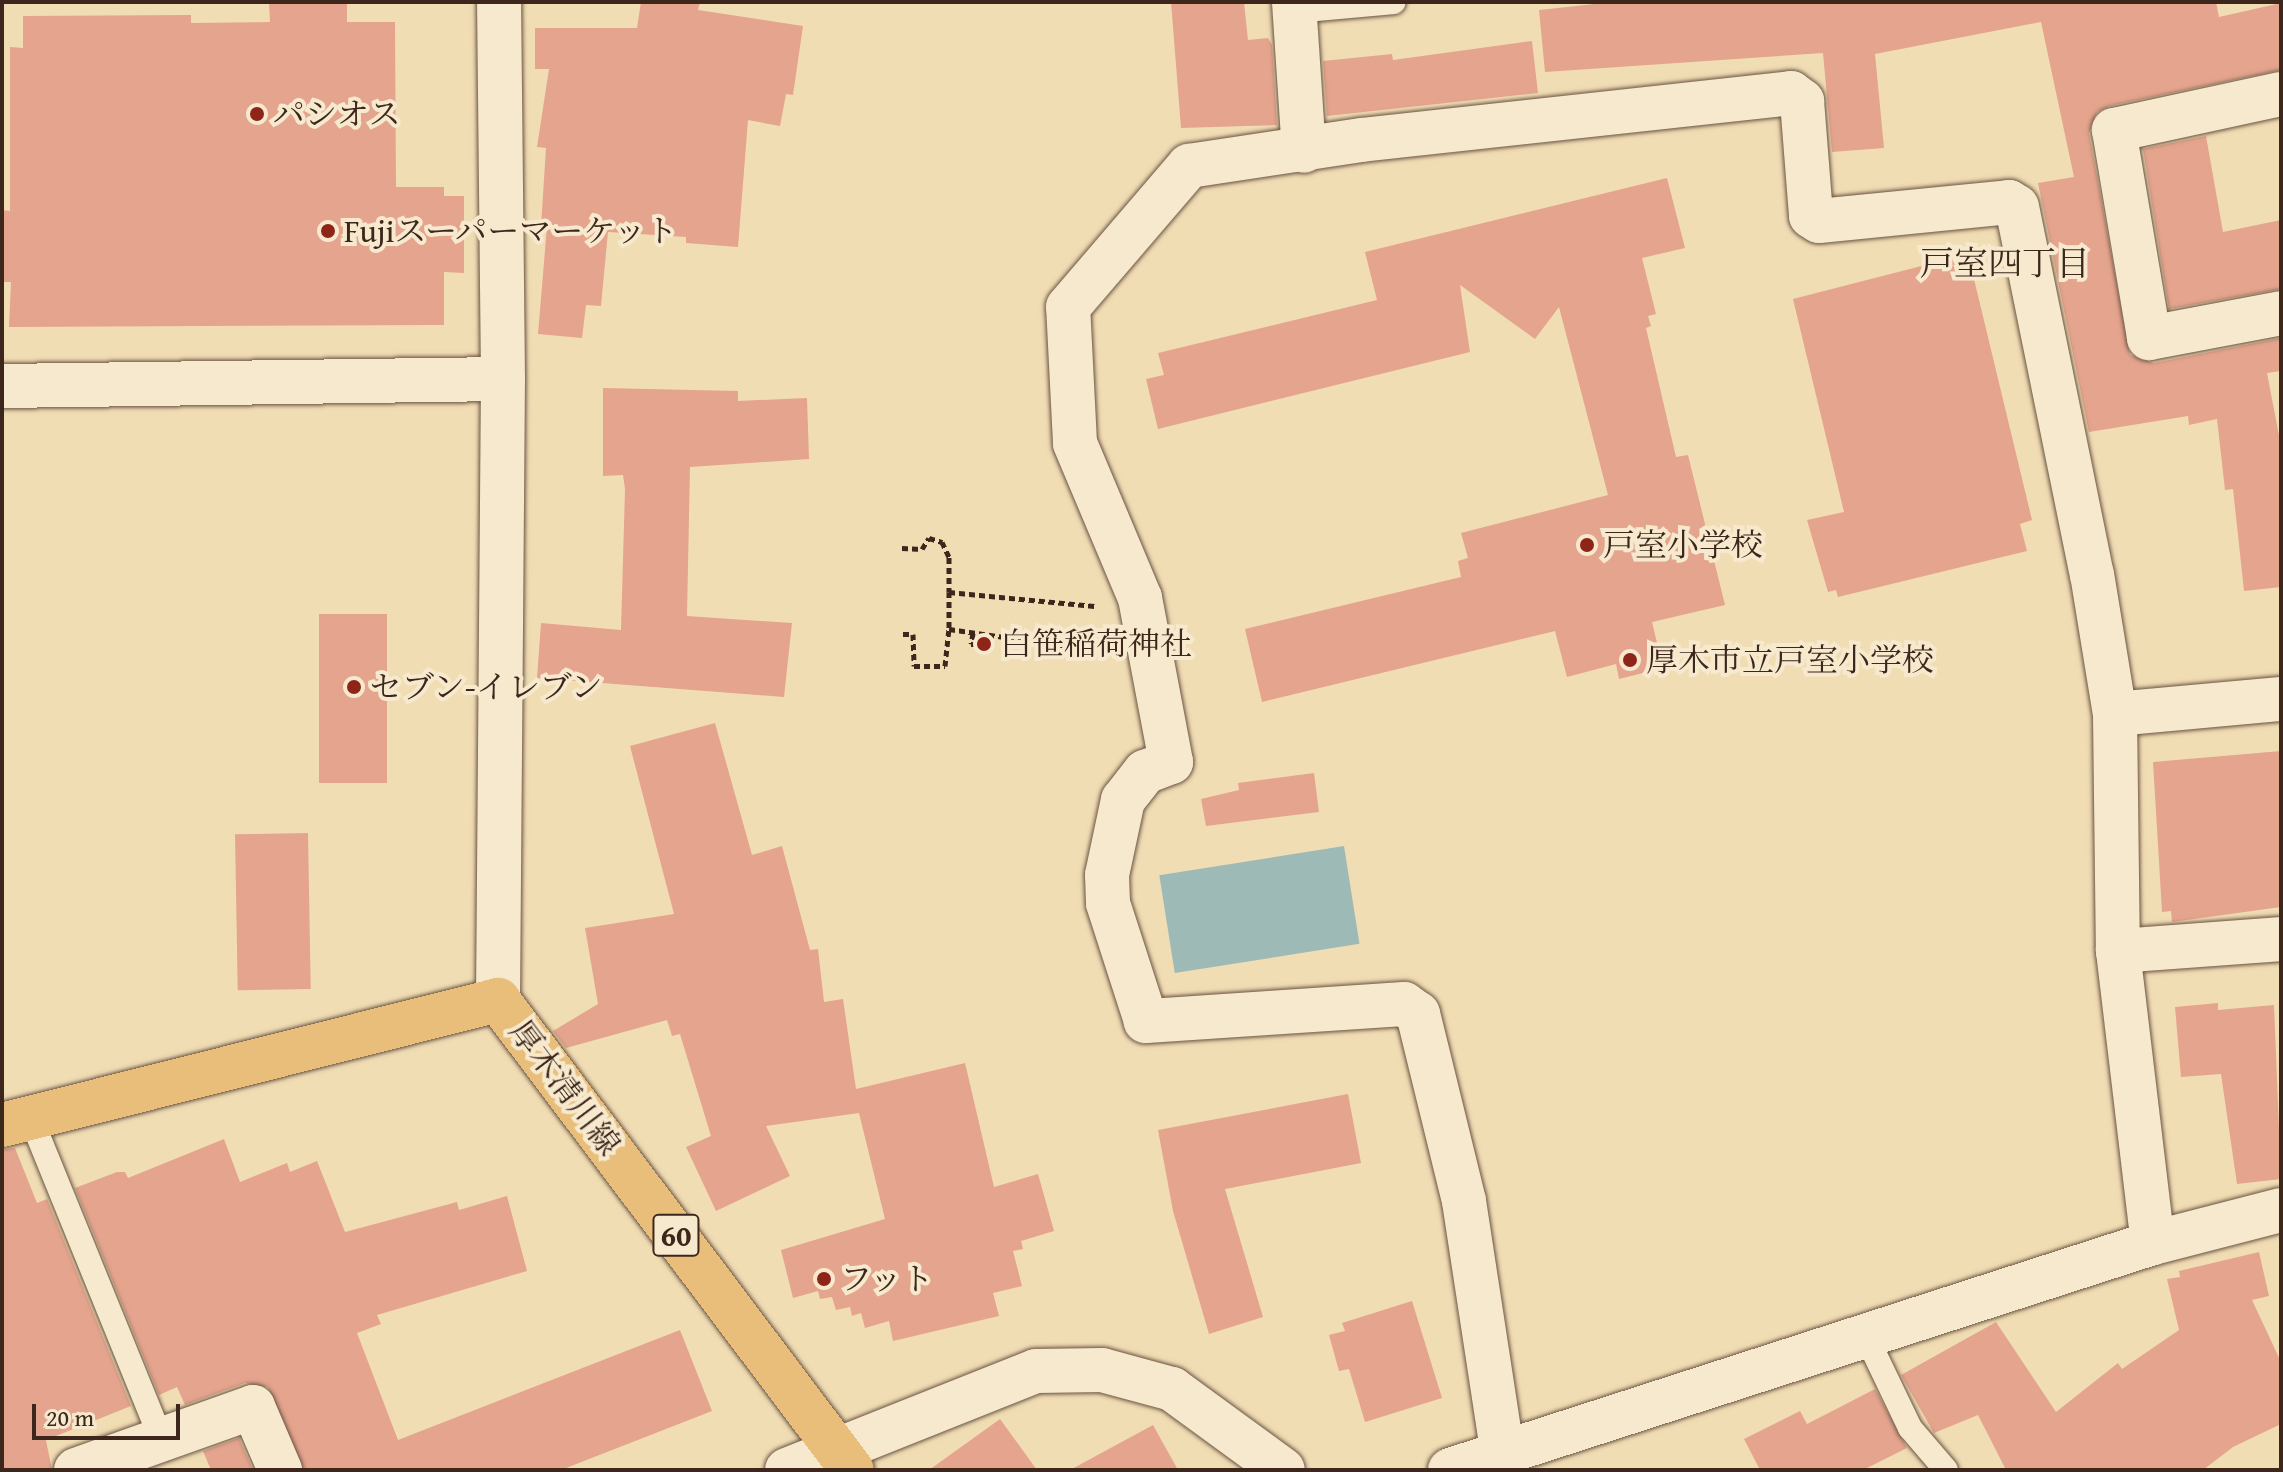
<!DOCTYPE html>
<html>
<head>
<meta charset="utf-8">
<style>
  body { margin:0 }
  #map { position:relative; width:2283px; height:1472px; overflow:hidden; background:#f1ddb4; font-family:"Gentium Book Plus","Noto Serif JP",serif }
  div>[style] { position:absolute }
  .water>* { inset:0; background:#9ebab6; transform-origin:0 0 }
  .building>* { inset:0; background:#e5a48e; transform-origin:0 0 }
  .path>* { height:5px; margin-top:-2.5px; transform-origin:0; background:repeating-linear-gradient(90deg,#3d271c 0 6px,transparent 0 10px) }
  .roads { filter:drop-shadow(0 0 2px #6a5442) drop-shadow(0 0 2px #6a5442) }
  .lane>* { height:24px; margin:-12px; padding:0 12px; transform-origin:12px; border-radius:12px; background:#f6e9ce }
  .street>* { height:44px; margin:-22px; padding:0 22px; transform-origin:22px; border-radius:22px; background:#f6e9ce }
  .secondary>* { height:44px; margin:-22px; padding:0 22px; transform-origin:22px; border-radius:22px; background:#f6e9ce }
  .primary>* { height:44px; margin:-22px; padding:0 22px; transform-origin:22px; border-radius:22px; background:#e8be7a }
  .dots>* { width:22px; height:22px; translate:-50% -50%; box-sizing:border-box; border:4px solid #f6e9ce; border-radius:50% }
  span { translate:-50% -50%; white-space:nowrap; text-align:center; line-height:1.15; -webkit-text-stroke:8px #f6e9ce; paint-order:stroke }
  .shield-label span { padding:2px 6px; background:#f6e9ce; border:2px solid; border-radius:6px; -webkit-text-stroke-width:0 }
  .shield-label { font-size:30px; color:#3d271c; font-weight:700 }
  .poi-label { font-size:32px; color:#3d271c }
  .left { translate:0 -50%; text-align:left }
  .street-label { font-size:32px; color:#3d271c }
  .neighbourhood-label { font-size:34px; color:#3d271c }
  .frame { position:absolute; inset:0; border:4px solid #3d271c; pointer-events:none }
  .scale { position:absolute; left:32px; top:1404px; width:148px; height:36px; box-sizing:border-box; border:4px solid #3d271c; border-top:0; padding-left:10px; font-size:24px; line-height:28px; white-space:nowrap; color:#3d271c; -webkit-text-stroke:6px #f6e9ce; paint-order:stroke }
</style>
</head>
<body>
<div id="map">
  <div class="water">
    <div style="left:1344px;top:846px;width:99px;height:187px;rotate:81deg"></div>
  </div>
  <div class="building">
    <div style="clip-path:polygon(269px 2px,347px 2px,347px 22px,395px 22px,396px 187px,444px 187px,444px 196px,464px 196px,464px 273px,444px 272px,444px 325px,9px 327px,11px 282px,2px 282px,2px 210px,10px 211px,10px 47px,23px 48px,23px 16px,191px 15px,191px 23px,270px 22px)"></div>
    <div style="clip-path:polygon(641px 2px,700px 2px,698px 10px,803px 26px,793px 95px,786px 94px,780px 126px,748px 120px,738px 247px,686px 243px,686px 237px,608px 232px,601px 306px,586px 305px,582px 338px,538px 334px,547px 226px,541px 226px,546px 148px,537px 147px,549px 69px,535px 69px,535px 28px,637px 28px)"></div>
    <div style="clip-path:polygon(1171px 2px,1244px 2px,1248px 40px,1268px 38px,1272px 45px,1277px 125px,1181px 128px)"></div>
    <div style="clip-path:polygon(1613px 2px,2216px 2px,2219px 17px,2281px 3px,2281px 70px,2109px 106px,2097px 112px,2089px 133px,2130px 355px,2154px 363px,2281px 338px,2281px 371px,2267px 373px,2281px 446px,2281px 587px,2244px 591px,2233px 489px,2225px 490px,2217px 419px,2189px 425px,2188px 416px,2089px 432px,2038px 183px,2074px 177px,2041px 22px,1875px 54px,1884px 148px,1832px 152px,1823px 53px,1545px 72px,1539px 10px)"></div>
    <div style="clip-path:polygon(1532px 41px,1538px 93px,1327px 116px,1323px 61px,1392px 54px,1393px 60px)"></div>
    <div style="clip-path:polygon(2206px 136px,2223px 232px,2281px 220px,2281px 289px,2169px 309px,2143px 149px)"></div>
    <div style="clip-path:polygon(1667px 178px,1685px 248px,1642px 258px,1656px 314px,1648px 316px,1651px 326px,1646px 328px,1676px 457px,1688px 455px,1725px 605px,1652px 622px,1663px 668px,1619px 679px,1616px 664px,1567px 677px,1555px 631px,1262px 702px,1245px 629px,1461px 577px,1458px 561px,1468px 558px,1461px 533px,1608px 495px,1559px 307px,1535px 339px,1460px 285px,1470px 352px,1158px 429px,1146px 379px,1164px 375px,1158px 353px,1377px 300px,1365px 252px)"></div>
    <div style="clip-path:polygon(1968px 254px,2032px 520px,2020px 524px,2027px 551px,1838px 597px,1836px 590px,1828px 592px,1807px 520px,1844px 512px,1793px 299px)"></div>
    <div style="clip-path:polygon(603px 388px,738px 391px,738px 401px,807px 398px,809px 459px,690px 467px,687px 616px,792px 623px,784px 697px,537px 678px,541px 623px,621px 630px,625px 489px,623px 475px,603px 476px)"></div>
    <div style="left:319px;top:614px;width:68px;height:169px"></div>
    <div style="clip-path:polygon(715px 723px,752px 855px,782px 846px,810px 950px,818px 949px,824px 1002px,843px 999px,856px 1089px,965px 1063px,994px 1187px,1038px 1174px,1054px 1231px,1021px 1241px,1023px 1249px,1013px 1251px,1022px 1286px,993px 1293px,999px 1316px,893px 1341px,889px 1321px,865px 1328px,861px 1313px,852px 1316px,850px 1307px,836px 1310px,832px 1297px,820px 1299px,818px 1291px,793px 1298px,781px 1250px,885px 1219px,859px 1113px,766px 1126px,790px 1176px,716px 1211px,686px 1147px,711px 1136px,680px 1034px,672px 1036px,667px 1020px,566px 1048px,553px 1031px,598px 1004px,585px 928px,674px 914px,630px 746px)"></div>
    <div style="clip-path:polygon(2281px 751px,2281px 907px,2172px 922px,2171px 911px,2162px 912px,2153px 762px)"></div>
    <div style="clip-path:polygon(1314px 773px,1319px 812px,1206px 826px,1201px 799px,1239px 790px,1238px 783px)"></div>
    <div style="left:308px;top:833px;width:156px;height:73px;rotate:89deg"></div>
    <div style="clip-path:polygon(2218px 1003px,2218px 1010px,2274px 1005px,2281px 1179px,2237px 1184px,2221px 1074px,2181px 1077px,2175px 1007px)"></div>
    <div style="clip-path:polygon(1348px 1094px,1361px 1163px,1225px 1189px,1263px 1317px,1209px 1334px,1173px 1211px,1158px 1130px)"></div>
    <div style="clip-path:polygon(224px 1139px,240px 1182px,287px 1163px,290px 1172px,317px 1161px,345px 1232px,457px 1202px,459px 1210px,507px 1196px,527px 1271px,377px 1315px,381px 1324px,357px 1333px,398px 1440px,680px 1330px,712px 1411px,561px 1470px,304px 1470px,268px 1387px,245px 1383px,185px 1405px,177px 1387px,159px 1395px,75px 1188px,117px 1172px,125px 1172px,128px 1178px)"></div>
    <div style="clip-path:polygon(15px 1148px,37px 1203px,47px 1199px,131px 1406px,46px 1440px,52px 1470px,2px 1470px,2px 1149px)"></div>
    <div style="clip-path:polygon(2259px 1252px,2269px 1296px,2252px 1300px,2281px 1362px,2281px 1424px,2233px 1447px,2203px 1470px,2006px 1470px,1978px 1415px,1934px 1433px,1901px 1375px,1996px 1322px,2056px 1412px,2118px 1363px,2122px 1369px,2179px 1330px,2167px 1279px,2180px 1277px,2179px 1271px)"></div>
    <div style="clip-path:polygon(1412px 1301px,1442px 1398px,1365px 1422px,1349px 1369px,1339px 1371px,1329px 1335px,1345px 1331px,1342px 1323px)"></div>
    <div style="clip-path:polygon(1875px 1389px,1907px 1448px,1863px 1470px,1760px 1470px,1744px 1439px,1800px 1411px,1807px 1424px)"></div>
    <div style="clip-path:polygon(1000px 1419px,1037px 1470px,929px 1470px)"></div>
    <div style="clip-path:polygon(1153px 1425px,1178px 1470px,1070px 1470px)"></div>
    <div style="clip-path:polygon(239px 1438px,253px 1470px,211px 1470px,203px 1451px)"></div>
  </div>
  <div class="path">
    <div style="left:902px;top:548px;width:20px;rotate:3deg"></div>
    <div style="left:922px;top:549px;width:13px;rotate:-58deg"></div>
    <div style="left:929px;top:538px;width:14px;rotate:17deg"></div>
    <div style="left:942px;top:542px;width:17px;rotate:65deg"></div>
    <div style="left:949px;top:557px;width:35px;rotate:90deg"></div>
    <div style="left:949px;top:592px;width:146px;rotate:5.5deg"></div>
    <div style="left:949px;top:592px;width:37px;rotate:90deg"></div>
    <div style="left:973px;top:633px;width:11px;rotate:100deg"></div>
    <div style="left:971px;top:644px;width:5px"></div>
    <div style="left:903px;top:634px;width:10px"></div>
    <div style="left:913px;top:634px;width:32px;rotate:88deg"></div>
    <div style="left:914px;top:666px;width:31px"></div>
    <div style="left:945px;top:666px;width:37px;rotate:-84deg"></div>
    <div style="left:949px;top:629px;width:112px;rotate:8.2deg"></div>
    <div style="left:1060px;top:645px;width:40px;rotate:-2.9deg"></div>
  </div>
  <div class="roads">
    <div class="lane">
      <div style="left:1295px;top:11px;width:99px;rotate:-5.2deg"></div>
      <div style="left:30px;top:1116px;width:349px;rotate:67.9deg"></div>
      <div style="left:1866px;top:1336px;width:102px;rotate:64.4deg"></div>
      <div style="left:1910px;top:1428px;width:55px;rotate:49.4deg"></div>
    </div>
    <div class="street">
      <div style="left:1294px;top:2px;width:149px;rotate:86.2deg"></div>
      <div style="left:2281px;top:94px;width:171px;rotate:167.8deg"></div>
      <div style="left:2114px;top:130px;width:211px;rotate:80.4deg"></div>
      <div style="left:2149px;top:338px;width:134px;rotate:-10.7deg"></div>
      <div style="left:2px;top:386px;width:501px;rotate:-0.8deg"></div>
      <div style="left:2115px;top:714px;width:167px;rotate:-5.2deg"></div>
      <div style="left:2118px;top:951px;width:163px;rotate:-4.2deg"></div>
      <div style="left:1503px;top:1456px;width:258px;rotate:-98.7deg"></div>
      <div style="left:1464px;top:1201px;width:193px;rotate:-103.8deg"></div>
      <div style="left:1418px;top:1014px;width:17px;rotate:-144deg"></div>
      <div style="left:1404px;top:1004px;width:259px;rotate:176.2deg"></div>
      <div style="left:1146px;top:1021px;width:124px;rotate:-107.9deg"></div>
      <div style="left:1108px;top:903px;width:28px;rotate:-92deg"></div>
      <div style="left:1107px;top:875px;width:77px;rotate:-78deg"></div>
      <div style="left:1123px;top:800px;width:36px;rotate:-52deg"></div>
      <div style="left:1145px;top:772px;width:28px;rotate:-21deg"></div>
      <div style="left:1171px;top:762px;width:167px;rotate:-100.7deg"></div>
      <div style="left:1140px;top:598px;width:168px;rotate:-112.8deg"></div>
      <div style="left:1075px;top:443px;width:136px;rotate:-92.9deg"></div>
      <div style="left:1068px;top:307px;width:186px;rotate:-49.4deg"></div>
      <div style="left:1189px;top:166px;width:174px;rotate:-8.6deg"></div>
      <div style="left:1361px;top:140px;width:433px;rotate:-6.2deg"></div>
      <div style="left:1791px;top:93px;width:14px;rotate:36deg"></div>
      <div style="left:1802px;top:101px;width:115px;rotate:85.5deg"></div>
      <div style="left:1811px;top:216px;width:9px;rotate:32deg"></div>
      <div style="left:1819px;top:221px;width:191px;rotate:-5.7deg"></div>
      <div style="left:2009px;top:202px;width:9px;rotate:32deg"></div>
      <div style="left:2017px;top:207px;width:375px;rotate:78.5deg"></div>
      <div style="left:2092px;top:574px;width:142px;rotate:80.7deg"></div>
      <div style="left:2115px;top:714px;width:237px;rotate:89.3deg"></div>
      <div style="left:2118px;top:951px;width:294px;rotate:83.2deg"></div>
      <div style="left:76px;top:1470px;width:188px;rotate:-19.6deg"></div>
      <div style="left:253px;top:1407px;width:69px;rotate:66.8deg"></div>
      <div style="left:787px;top:1470px;width:268px;rotate:-21.7deg"></div>
      <div style="left:1036px;top:1371px;width:66px;rotate:-0.9deg"></div>
      <div style="left:1102px;top:1370px;width:73px;rotate:15.2deg"></div>
      <div style="left:1172px;top:1389px;width:137px;rotate:36.1deg"></div>
      <div style="left:1450px;top:1470px;width:739px;rotate:-17.9deg"></div>
      <div style="left:2153px;top:1243px;width:132px;rotate:-14.5deg"></div>
    </div>
    <div class="secondary">
      <div style="left:498px;top:1000px;width:621px;rotate:-89.54deg"></div>
      <div style="left:503px;top:379px;width:377px;rotate:-90.6deg"></div>
    </div>
    <div class="primary">
      <div style="left:2px;top:1125px;width:512px;rotate:-14.14deg"></div>
      <div style="left:498px;top:1000px;width:588px;rotate:53.01deg"></div>
    </div>
  </div>
  <div class="dots">
    <div style="left:257px;top:114px;background:#8f2418"></div>
    <div style="left:328px;top:231px;background:#8f2418"></div>
    <div style="left:1587px;top:545px;background:#8f2418"></div>
    <div style="left:984px;top:644px;background:#8f2418"></div>
    <div style="left:1630px;top:660px;background:#8f2418"></div>
    <div style="left:354px;top:687px;background:#8f2418"></div>
    <div style="left:824px;top:1279px;background:#8f2418"></div>
  </div>
  <div class="shield-label">
    <span style="left:676px;top:1235px">60</span>
  </div>
  <div class="poi-label">
    <span class="left" style="left:273px;top:114px">パシオス</span>
    <span class="left" style="left:344px;top:231px">Fujiスーパーマーケット</span>
    <span class="left" style="left:1603px;top:545px">戸室小学校</span>
    <span class="left" style="left:1000px;top:644px">白笹稲荷神社</span>
    <span class="left" style="left:1646px;top:660px">厚木市立戸室小学校</span>
    <span class="left" style="left:370px;top:687px">セブン-イレブン</span>
    <span class="left" style="left:840px;top:1279px">フット</span>
  </div>
  <div class="street-label">
    <span style="left:565px;top:1088px;rotate:53deg">厚木清川線</span>
  </div>
  <div class="neighbourhood-label">
    <span style="left:2005px;top:263px">戸室四丁目</span>
  </div>
  <div class="frame"></div>
  <div class="scale">20 m</div>
</div>
</body>
</html>
